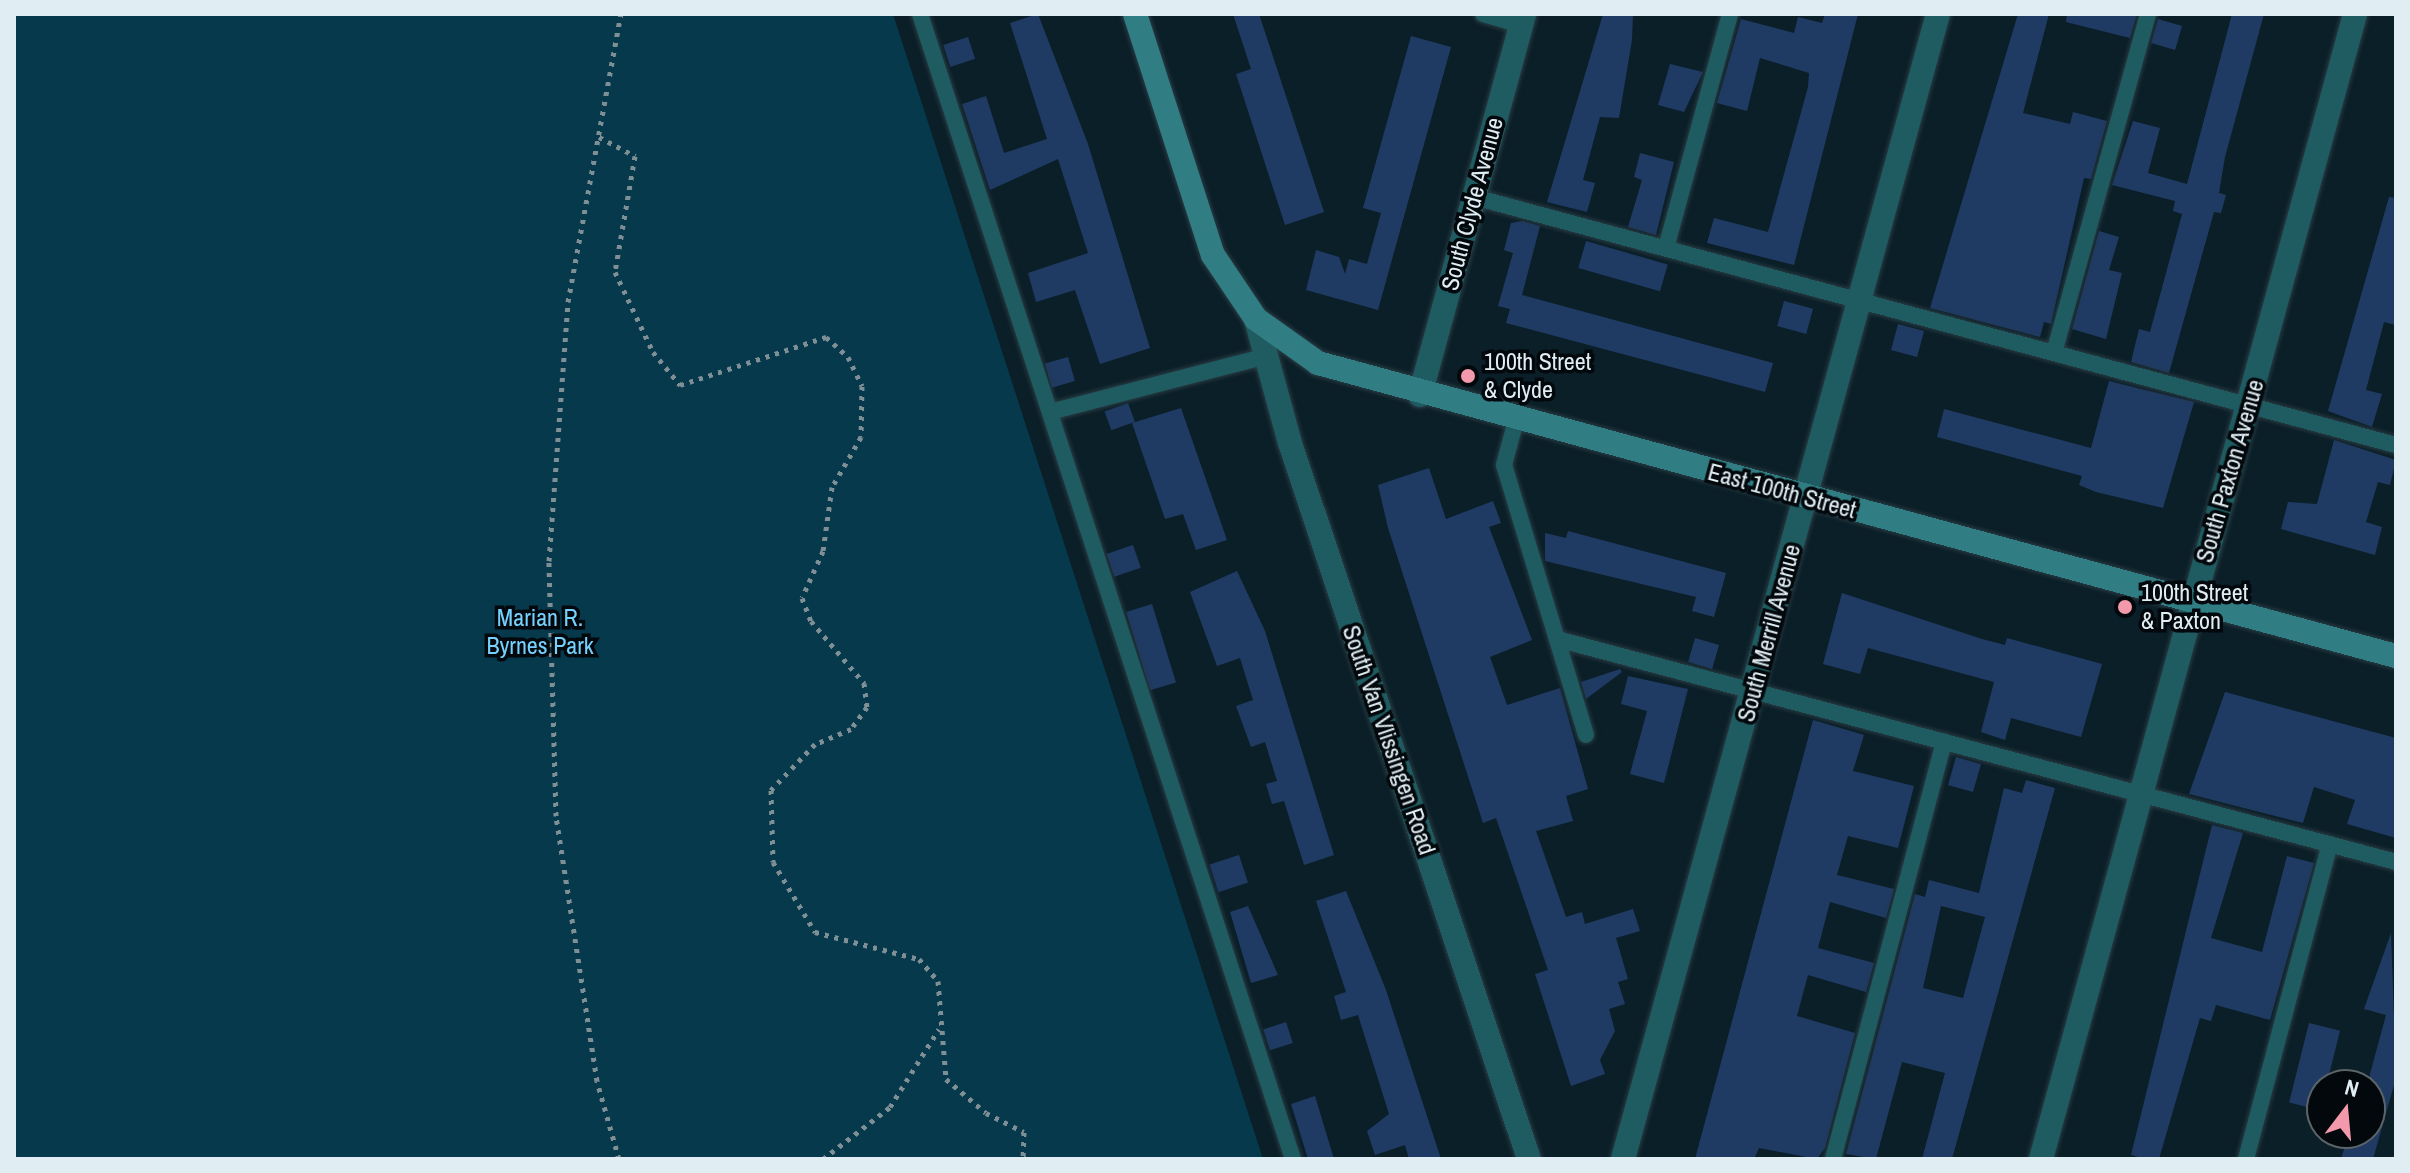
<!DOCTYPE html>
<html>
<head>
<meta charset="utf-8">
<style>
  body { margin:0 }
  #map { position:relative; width:2410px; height:1173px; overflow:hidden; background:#0b1f28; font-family:"Archivo Narrow",sans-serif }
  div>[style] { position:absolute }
  .green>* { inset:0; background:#07394c }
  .building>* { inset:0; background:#203b63; transform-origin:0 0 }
  .path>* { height:5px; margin-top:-2.5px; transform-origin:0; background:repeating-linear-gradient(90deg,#7f8f96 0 4px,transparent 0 10px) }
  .roads { filter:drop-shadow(0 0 2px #293c44) drop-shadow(0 0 2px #293c44) }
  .service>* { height:16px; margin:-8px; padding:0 8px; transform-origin:8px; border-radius:8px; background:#1f5c61 }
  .minor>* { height:24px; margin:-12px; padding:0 12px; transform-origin:12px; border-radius:12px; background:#1f5c61 }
  .secondary>* { height:24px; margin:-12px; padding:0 12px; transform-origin:12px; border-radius:12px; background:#307d83 }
  .dots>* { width:22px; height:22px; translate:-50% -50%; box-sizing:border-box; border:4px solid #02080c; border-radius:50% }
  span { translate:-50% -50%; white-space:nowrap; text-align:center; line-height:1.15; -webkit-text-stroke:7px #02080c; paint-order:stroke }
  .street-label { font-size:24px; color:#e0edf3 }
  .poi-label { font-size:24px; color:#e0edf3 }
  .left { translate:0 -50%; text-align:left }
  .park-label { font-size:24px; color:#75d2fe }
  .frame { position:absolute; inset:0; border:16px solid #e0edf3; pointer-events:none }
  .north { position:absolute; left:2306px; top:1069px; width:80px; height:80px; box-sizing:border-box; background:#02080c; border:2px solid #5b6468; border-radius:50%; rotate:16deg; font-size:22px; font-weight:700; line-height:32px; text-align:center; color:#e0edf3 }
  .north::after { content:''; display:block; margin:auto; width:28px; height:36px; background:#f29aac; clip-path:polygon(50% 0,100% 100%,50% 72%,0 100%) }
</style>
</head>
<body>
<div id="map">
  <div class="green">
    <div style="clip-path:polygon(14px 14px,893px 14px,1263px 1159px,14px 1159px)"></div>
  </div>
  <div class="building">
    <div style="clip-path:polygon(1038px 14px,1088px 144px,1150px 348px,1100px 364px,1075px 290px,1036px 302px,1028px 273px,1088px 253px,1058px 159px,990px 190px,962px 104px,986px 96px,1004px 153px,1047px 139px,1010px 23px)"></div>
    <div style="clip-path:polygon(1233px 14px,1259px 14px,1324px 212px,1285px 225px,1236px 74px,1251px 69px)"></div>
    <div style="clip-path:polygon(1603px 14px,1633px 14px,1632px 40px,1619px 118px,1600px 117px,1583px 180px,1595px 183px,1587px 212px,1547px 202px)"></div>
    <div style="clip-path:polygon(1825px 14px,1858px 14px,1794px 265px,1707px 243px,1714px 218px,1768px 232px,1808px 87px,1809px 73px,1760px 58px,1747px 111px,1717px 103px,1741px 19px,1794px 33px,1798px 17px,1822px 23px)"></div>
    <div style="clip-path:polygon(2018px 14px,2049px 14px,2023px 113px,2070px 124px,2073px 112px,2107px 121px,2091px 179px,2084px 178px,2051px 324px,2044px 322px,2040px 337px,1930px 308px)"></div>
    <div style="clip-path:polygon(2067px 14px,2137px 14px,2130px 38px,2066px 22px)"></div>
    <div style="clip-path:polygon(2232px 14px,2264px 14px,2225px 157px,2219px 193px,2226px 195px,2221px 213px,2214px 212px,2169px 373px,2131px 362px,2139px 329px,2150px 332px,2182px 214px,2173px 211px,2175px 201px,2112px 185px,2133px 121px,2160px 128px,2148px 173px,2187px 184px)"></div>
    <div style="left:2158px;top:19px;width:25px;height:25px;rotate:16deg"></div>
    <div style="clip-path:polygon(1411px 36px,1451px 47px,1378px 310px,1306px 290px,1316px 250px,1339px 257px,1345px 274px,1349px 259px,1367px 264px,1381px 213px,1363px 208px)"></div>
    <div style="left:968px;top:37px;width:23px;height:26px;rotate:72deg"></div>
    <div style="clip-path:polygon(1670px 64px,1703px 72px,1684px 112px,1658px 105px)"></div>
    <div style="clip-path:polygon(1640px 153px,1674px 162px,1656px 235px,1628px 227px,1642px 180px,1634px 177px)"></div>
    <div style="clip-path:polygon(2389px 197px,2396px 198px,2396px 325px,2384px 322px,2366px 390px,2382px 394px,2372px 427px,2328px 411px)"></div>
    <div style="clip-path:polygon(1522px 221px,1540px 226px,1522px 295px,1773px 363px,1765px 392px,1506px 323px,1510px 309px,1498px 306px,1513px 253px,1504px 250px,1511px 223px)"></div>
    <div style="clip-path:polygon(2099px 231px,2119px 237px,2109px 270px,2122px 273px,2106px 339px,2072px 329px)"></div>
    <div style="left:1586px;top:241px;width:85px;height:28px;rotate:16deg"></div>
    <div style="left:1784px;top:301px;width:30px;height:26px;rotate:15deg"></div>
    <div style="left:1898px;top:324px;width:27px;height:27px;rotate:15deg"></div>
    <div style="left:1068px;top:357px;width:25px;height:24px;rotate:74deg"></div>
    <div style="clip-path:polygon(2109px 381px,2194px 402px,2163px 508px,2096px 492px,2079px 485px,2082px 476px,1937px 437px,1944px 409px,2091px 448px)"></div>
    <div style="left:1128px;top:403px;width:20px;height:25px;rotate:70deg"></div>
    <div style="clip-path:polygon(1181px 408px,1227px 540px,1196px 550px,1183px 514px,1165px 519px,1132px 423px)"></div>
    <div style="clip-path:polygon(2334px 440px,2396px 460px,2390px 485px,2378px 482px,2366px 522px,2382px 527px,2375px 555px,2281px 529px,2288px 502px,2317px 504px)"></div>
    <div style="clip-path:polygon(1429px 468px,1446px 519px,1493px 501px,1501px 523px,1489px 527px,1532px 640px,1490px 657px,1507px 705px,1560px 688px,1588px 789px,1566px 796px,1573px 821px,1536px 831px,1566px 917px,1582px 912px,1585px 924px,1633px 909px,1640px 931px,1616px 938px,1628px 979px,1618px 982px,1625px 1004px,1609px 1009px,1615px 1031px,1600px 1060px,1605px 1074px,1571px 1086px,1535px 974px,1548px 970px,1496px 818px,1483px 823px,1388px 528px,1378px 485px)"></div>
    <div style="clip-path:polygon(1568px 531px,1726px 573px,1714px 617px,1692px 611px,1696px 597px,1545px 561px,1545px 533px,1566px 538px)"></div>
    <div style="left:1133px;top:545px;width:24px;height:28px;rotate:71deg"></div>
    <div style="clip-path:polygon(1237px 571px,1265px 631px,1334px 855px,1304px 865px,1284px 801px,1272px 804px,1266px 784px,1277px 781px,1265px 742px,1251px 747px,1236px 706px,1253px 700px,1240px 658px,1217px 666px,1190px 592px)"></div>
    <div style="clip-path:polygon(1842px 593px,1982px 639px,2005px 645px,2007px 638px,2102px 664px,2081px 737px,2011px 718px,2005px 740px,1981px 732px,1994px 682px,1868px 648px,1860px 674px,1823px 664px)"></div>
    <div style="left:1152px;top:604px;width:82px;height:27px;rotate:73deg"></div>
    <div style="left:1695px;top:638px;width:25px;height:25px;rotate:16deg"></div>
    <div style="clip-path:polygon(1620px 669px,1622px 672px,1586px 699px,1581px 682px)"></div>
    <div style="clip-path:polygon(1628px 676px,1688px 689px,1664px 783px,1630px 774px,1647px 711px,1621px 704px)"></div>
    <div style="clip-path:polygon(2225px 692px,2396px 738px,2396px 838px,2347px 824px,2355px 800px,2314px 787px,2303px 823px,2189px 794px)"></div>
    <div style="clip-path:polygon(1813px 720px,1864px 735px,1853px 771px,1914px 786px,1898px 848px,1848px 836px,1837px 875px,1894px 889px,1886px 918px,1830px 902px,1818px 948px,1874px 963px,1866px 992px,1808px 975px,1797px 1016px,1855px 1033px,1825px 1148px,1817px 1159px,1759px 1148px,1754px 1159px,1695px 1159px)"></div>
    <div style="left:1956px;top:757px;width:26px;height:29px;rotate:16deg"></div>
    <div style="clip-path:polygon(evenodd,2026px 780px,2055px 788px,1952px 1159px,1922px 1159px,1945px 1073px,1902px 1062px,1876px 1159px,1846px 1154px,1915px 894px,1925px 897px,1929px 880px,1979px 893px,2004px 788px,2022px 793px,2026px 780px,1941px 906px,1985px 917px,1963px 998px,1923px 988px,1941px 906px)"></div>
    <div style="clip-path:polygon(2212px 825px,2243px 833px,2211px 938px,2262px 952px,2287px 856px,2314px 863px,2270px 1020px,2216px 1005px,2211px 1021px,2200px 1018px,2159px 1159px,2146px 1159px,2131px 1155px)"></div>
    <div style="left:1239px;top:855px;width:29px;height:31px;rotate:72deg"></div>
    <div style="clip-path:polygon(1346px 891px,1386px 990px,1441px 1159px,1409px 1159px,1405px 1145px,1375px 1155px,1367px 1131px,1389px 1114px,1358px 1015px,1341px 1020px,1334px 996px,1346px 992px,1316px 901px)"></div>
    <div style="clip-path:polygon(1248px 906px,1278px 975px,1251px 983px,1230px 912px)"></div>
    <div style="clip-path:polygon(2391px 933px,2396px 1078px,2373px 1159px,2341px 1159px,2349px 1133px,2370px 1133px,2370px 1074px,2386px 1015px,2364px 1009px)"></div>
    <div style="left:1286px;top:1022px;width:22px;height:24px;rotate:72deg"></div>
    <div style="left:2309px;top:1023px;width:32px;height:82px;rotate:14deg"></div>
    <div style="clip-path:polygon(1315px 1096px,1334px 1159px,1308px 1159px,1291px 1104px)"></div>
  </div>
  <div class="path">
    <div style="left:599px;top:137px;width:41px;rotate:27.8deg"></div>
    <div style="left:635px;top:156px;width:118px;rotate:99.8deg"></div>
    <div style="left:615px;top:272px;width:89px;rotate:64.6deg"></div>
    <div style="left:653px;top:352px;width:43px;rotate:50.7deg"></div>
    <div style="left:680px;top:385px;width:154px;rotate:-18.2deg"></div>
    <div style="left:826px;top:337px;width:30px;rotate:42deg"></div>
    <div style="left:848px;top:357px;width:32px;rotate:64deg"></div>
    <div style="left:862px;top:386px;width:51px;rotate:91.1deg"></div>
    <div style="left:861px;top:437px;width:58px;rotate:120.1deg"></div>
    <div style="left:832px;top:487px;width:65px;rotate:98deg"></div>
    <div style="left:823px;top:551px;width:51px;rotate:114.1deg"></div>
    <div style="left:802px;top:598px;width:25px;rotate:69deg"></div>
    <div style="left:811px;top:621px;width:82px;rotate:49.5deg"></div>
    <div style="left:864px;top:683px;width:24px;rotate:83deg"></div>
    <div style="left:867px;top:707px;width:27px;rotate:126deg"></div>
    <div style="left:851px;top:729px;width:39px;rotate:157deg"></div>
    <div style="left:815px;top:744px;width:64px;rotate:133.7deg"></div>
    <div style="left:771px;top:790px;width:72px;rotate:88.4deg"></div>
    <div style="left:773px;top:862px;width:82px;rotate:59deg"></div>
    <div style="left:815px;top:932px;width:107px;rotate:14.6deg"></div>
    <div style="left:919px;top:959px;width:29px;rotate:49deg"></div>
    <div style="left:938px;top:981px;width:98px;rotate:85.3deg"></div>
    <div style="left:946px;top:1079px;width:52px;rotate:40.4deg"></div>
    <div style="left:986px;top:1113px;width:42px;rotate:26.6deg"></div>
    <div style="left:1024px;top:1132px;width:27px;rotate:92deg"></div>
    <div style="left:619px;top:1159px;width:81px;rotate:-105.8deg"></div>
    <div style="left:597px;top:1081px;width:268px;rotate:-98.8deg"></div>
    <div style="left:556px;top:816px;width:255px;rotate:-91.6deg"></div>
    <div style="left:549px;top:561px;width:260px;rotate:-85.8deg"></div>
    <div style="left:568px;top:302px;width:293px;rotate:-79.6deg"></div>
    <div style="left:823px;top:1159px;width:85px;rotate:-37.8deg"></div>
    <div style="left:890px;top:1107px;width:92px;rotate:-57.9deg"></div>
  </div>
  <div class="roads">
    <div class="service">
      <div style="left:920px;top:14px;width:1204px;rotate:71.96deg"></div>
      <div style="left:1483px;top:14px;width:40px;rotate:16deg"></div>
      <div style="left:1474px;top:197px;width:955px;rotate:15.06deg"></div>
      <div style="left:1666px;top:248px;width:243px;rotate:-74.7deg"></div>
      <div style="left:2054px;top:353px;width:352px;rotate:-74.5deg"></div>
      <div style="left:1050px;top:412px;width:223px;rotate:-14.5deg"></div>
      <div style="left:1516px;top:420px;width:47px;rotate:104.9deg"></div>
      <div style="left:1504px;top:465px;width:282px;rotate:73.1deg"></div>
      <div style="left:1557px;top:639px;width:868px;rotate:14.88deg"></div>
      <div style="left:1833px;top:1159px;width:432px;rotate:-75.1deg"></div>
      <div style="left:2246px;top:1159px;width:326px;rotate:-75.1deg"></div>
    </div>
    <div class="minor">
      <div style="left:1256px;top:319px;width:129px;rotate:74.7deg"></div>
      <div style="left:1290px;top:443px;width:755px;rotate:71.54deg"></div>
      <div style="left:1420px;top:395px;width:395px;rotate:-74.7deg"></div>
      <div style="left:1623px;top:1159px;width:1188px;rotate:-74.62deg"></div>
      <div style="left:2041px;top:1159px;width:1187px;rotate:-74.66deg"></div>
    </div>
    <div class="secondary">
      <div style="left:1135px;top:14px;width:253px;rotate:72.1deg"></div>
      <div style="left:1213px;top:255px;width:77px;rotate:56.1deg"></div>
      <div style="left:1256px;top:319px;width:76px;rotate:35.4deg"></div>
      <div style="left:1318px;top:363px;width:1117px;rotate:15.21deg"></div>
    </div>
  </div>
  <div class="dots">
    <div style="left:1468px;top:376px;background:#f29aac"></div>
    <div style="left:2125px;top:607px;background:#f29aac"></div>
  </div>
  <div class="street-label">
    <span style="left:1472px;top:204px;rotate:-75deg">South Clyde Avenue</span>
    <span style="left:2230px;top:471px;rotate:-74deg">South Paxton Avenue</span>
    <span style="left:1782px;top:491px;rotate:15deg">East 100th Street</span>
    <span style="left:1769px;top:633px;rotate:-75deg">South Merrill Avenue</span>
    <span style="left:1389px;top:740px;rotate:71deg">South Van Vlissingen Road</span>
  </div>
  <div class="poi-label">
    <span class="left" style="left:1484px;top:376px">100th Street<br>&amp; Clyde</span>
    <span class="left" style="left:2141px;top:607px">100th Street<br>&amp; Paxton</span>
  </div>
  <div class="park-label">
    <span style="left:540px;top:632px">Marian R.<br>Byrnes Park</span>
  </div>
  <div class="frame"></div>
  <div class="north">N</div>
</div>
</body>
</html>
